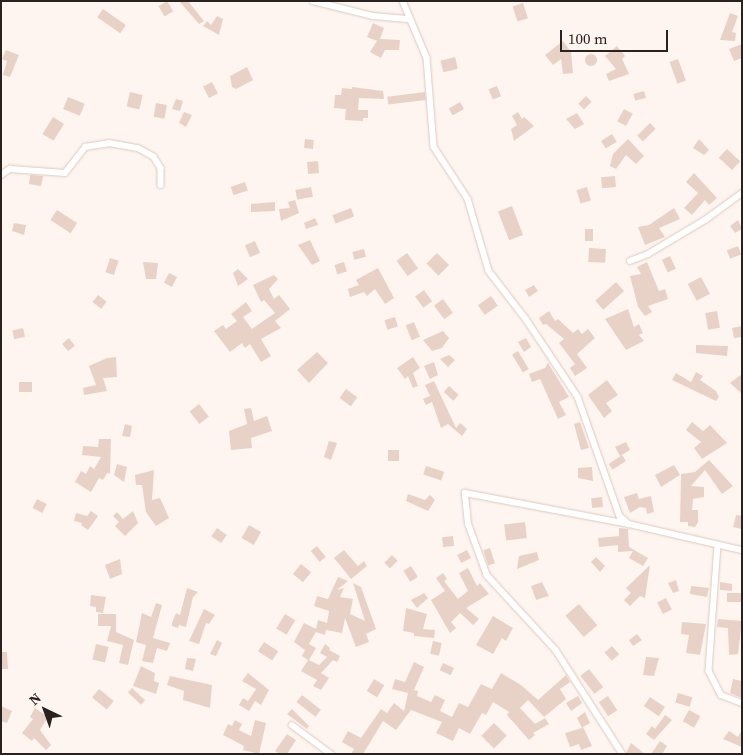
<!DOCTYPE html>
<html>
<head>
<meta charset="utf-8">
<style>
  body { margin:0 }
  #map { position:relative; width:743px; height:755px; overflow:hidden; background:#fef5f0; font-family:"Source Serif 4",serif }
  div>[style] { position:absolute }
  .building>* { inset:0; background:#e8d2c7; transform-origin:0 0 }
  .round { border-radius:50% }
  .roads { filter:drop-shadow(0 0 1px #dec8bd) drop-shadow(0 0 1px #dec8bd) }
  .street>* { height:5.5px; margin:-2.75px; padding:0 2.75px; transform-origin:2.75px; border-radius:2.75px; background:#fff }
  span { translate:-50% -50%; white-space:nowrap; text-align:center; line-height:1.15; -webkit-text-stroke:4.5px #fef5f0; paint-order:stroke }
  .frame { position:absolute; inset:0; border:2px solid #2a221e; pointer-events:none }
  .north { position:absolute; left:20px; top:685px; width:50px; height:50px; -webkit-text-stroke:4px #fef5f0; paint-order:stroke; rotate:318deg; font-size:14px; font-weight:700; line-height:20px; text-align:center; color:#2a221e }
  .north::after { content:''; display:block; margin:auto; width:18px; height:22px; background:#2a221e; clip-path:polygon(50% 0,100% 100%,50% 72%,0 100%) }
  .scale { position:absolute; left:560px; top:30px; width:108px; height:22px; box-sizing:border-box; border:2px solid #2a221e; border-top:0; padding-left:6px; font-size:15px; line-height:18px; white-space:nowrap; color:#2a221e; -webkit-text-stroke:4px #fef5f0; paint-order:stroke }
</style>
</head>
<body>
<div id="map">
  <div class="building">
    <div style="left:167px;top:1px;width:12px;height:10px;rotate:59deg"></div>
    <div style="clip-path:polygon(179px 1px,188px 1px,204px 21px,199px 24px)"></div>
    <div style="left:523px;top:3px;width:16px;height:11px;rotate:72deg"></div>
    <div style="left:103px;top:9px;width:28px;height:10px;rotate:35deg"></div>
    <div style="clip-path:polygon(730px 13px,738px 16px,732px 32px,736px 33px,735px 41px,720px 40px)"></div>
    <div style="clip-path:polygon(217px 16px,223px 19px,219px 35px,203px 26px,207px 21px,211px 25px)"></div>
    <div style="clip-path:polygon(373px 23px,384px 28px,380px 39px,400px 40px,399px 50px,385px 50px,381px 58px,370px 52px,377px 41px,367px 37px)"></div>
    <div style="clip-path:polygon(563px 41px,571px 52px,573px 73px,563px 74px,561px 59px,553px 65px,545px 55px)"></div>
    <div style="clip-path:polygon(742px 44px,742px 58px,734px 61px,729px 49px)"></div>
    <div style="clip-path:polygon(617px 46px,625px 56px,622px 59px,629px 74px,609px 81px,606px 74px,616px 69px,605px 56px)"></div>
    <div style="clip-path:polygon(6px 50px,19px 55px,10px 77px,3px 75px,7px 61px,2px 59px)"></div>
    <div class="round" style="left:585px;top:54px;width:12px;height:12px"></div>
    <div style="left:455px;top:57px;width:12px;height:15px;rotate:76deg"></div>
    <div style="left:678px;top:59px;width:23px;height:9px;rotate:70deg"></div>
    <div style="clip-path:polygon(247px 67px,253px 80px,236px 89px,232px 87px,230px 76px)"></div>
    <div style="left:212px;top:82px;width:13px;height:10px;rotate:63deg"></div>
    <div style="left:497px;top:86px;width:11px;height:9px;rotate:68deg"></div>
    <div style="clip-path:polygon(352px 87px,383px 91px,384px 99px,359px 98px,358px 110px,368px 110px,368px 118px,363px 118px,363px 121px,345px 120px,346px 109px,334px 108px,335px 95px,341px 95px,342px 88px,352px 89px)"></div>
    <div style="left:644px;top:91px;width:7px;height:11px;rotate:74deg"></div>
    <div style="left:130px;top:92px;width:13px;height:15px;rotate:13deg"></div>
    <div style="left:425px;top:92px;width:8px;height:38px;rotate:83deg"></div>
    <div style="left:586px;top:96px;width:8px;height:11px;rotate:45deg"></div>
    <div style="left:68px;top:97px;width:18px;height:13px;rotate:22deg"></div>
    <div style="clip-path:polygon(176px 99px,183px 101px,180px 111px,172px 109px)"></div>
    <div style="left:460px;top:102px;width:8px;height:13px;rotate:60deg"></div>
    <div style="left:156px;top:103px;width:11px;height:14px;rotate:10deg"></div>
    <div style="left:624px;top:109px;width:10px;height:14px;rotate:29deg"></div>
    <div style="clip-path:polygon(184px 112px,192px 115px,186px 127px,179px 123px)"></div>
    <div style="clip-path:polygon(518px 112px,522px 119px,524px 117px,534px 126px,514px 141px,511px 129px,517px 125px,512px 116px)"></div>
    <div style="clip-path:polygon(577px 113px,584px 124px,575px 129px,566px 119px)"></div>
    <div style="left:53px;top:117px;width:13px;height:20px;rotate:32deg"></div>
    <div style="left:650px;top:123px;width:8px;height:18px;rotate:45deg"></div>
    <div style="left:612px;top:134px;width:9px;height:13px;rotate:58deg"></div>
    <div style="left:305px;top:139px;width:9px;height:9px;rotate:6deg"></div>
    <div style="clip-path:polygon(628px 139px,644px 156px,636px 164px,626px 155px,616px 169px,610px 166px,613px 154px)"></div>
    <div style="clip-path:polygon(699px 139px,709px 150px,704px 155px,693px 148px)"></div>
    <div style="left:727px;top:149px;width:18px;height:12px;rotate:43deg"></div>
    <div style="left:318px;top:161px;width:12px;height:11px;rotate:85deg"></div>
    <div style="clip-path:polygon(694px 173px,717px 198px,709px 205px,705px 200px,692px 215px,684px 208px,698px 193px,686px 182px)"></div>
    <div style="clip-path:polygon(30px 175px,43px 176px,41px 186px,29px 184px)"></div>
    <div style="left:615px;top:176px;width:11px;height:14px;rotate:85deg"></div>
    <div style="left:245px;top:182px;width:9px;height:15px;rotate:72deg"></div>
    <div style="left:311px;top:187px;width:10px;height:16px;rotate:79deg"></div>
    <div style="left:587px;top:187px;width:14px;height:11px;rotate:73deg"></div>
    <div style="clip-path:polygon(295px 200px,299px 213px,281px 221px,279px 209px,290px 208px,288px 202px)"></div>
    <div style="clip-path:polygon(275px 202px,275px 211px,251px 212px,251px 204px)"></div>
    <div style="left:512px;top:206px;width:31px;height:15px;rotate:69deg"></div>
    <div style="left:351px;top:208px;width:9px;height:20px;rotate:69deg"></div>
    <div style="clip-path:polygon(674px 208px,680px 219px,659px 228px,665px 237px,645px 245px,638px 227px,649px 225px)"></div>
    <div style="left:57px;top:210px;width:24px;height:12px;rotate:33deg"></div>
    <div style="clip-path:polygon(315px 218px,318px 225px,306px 229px,304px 223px)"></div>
    <div style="clip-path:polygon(738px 220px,742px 229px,735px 233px,730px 226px)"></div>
    <div style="clip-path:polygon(14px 223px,26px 225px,24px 235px,12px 231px)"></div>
    <div style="left:585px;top:229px;width:8px;height:12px"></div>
    <div style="clip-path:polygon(310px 240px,320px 261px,312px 265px,298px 245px)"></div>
    <div style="left:255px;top:241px;width:13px;height:11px;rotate:67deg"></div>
    <div style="left:738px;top:246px;width:9px;height:12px;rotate:69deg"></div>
    <div style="left:589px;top:248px;width:17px;height:14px;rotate:3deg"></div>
    <div style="left:364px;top:249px;width:8px;height:12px;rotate:76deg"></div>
    <div style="left:407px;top:253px;width:19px;height:13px;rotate:54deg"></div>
    <div style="left:437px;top:253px;width:17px;height:15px;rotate:45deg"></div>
    <div style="left:670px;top:256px;width:14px;height:9px;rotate:65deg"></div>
    <div style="left:110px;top:258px;width:9px;height:15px;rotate:18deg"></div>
    <div style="clip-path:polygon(143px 262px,158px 263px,156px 279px,146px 279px)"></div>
    <div style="left:344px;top:262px;width:10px;height:10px;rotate:73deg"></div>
    <div style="clip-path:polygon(647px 262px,659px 291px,665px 289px,668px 299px,648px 306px,652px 312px,645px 316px,638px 307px,630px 276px,641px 274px,637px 267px)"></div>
    <div style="clip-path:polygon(378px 268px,394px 298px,385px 304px,375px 289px,367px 296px,364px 292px,350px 297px,348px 289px,359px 285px,356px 280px)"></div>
    <div style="clip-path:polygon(238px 269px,248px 279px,238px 286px,233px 273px)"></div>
    <div style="left:169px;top:273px;width:9px;height:11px;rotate:27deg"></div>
    <div style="clip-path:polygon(274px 275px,278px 279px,269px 289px,274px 299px,279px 295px,290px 309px,275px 321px,281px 328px,261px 339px,271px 356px,261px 362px,250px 344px,245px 348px,242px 343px,230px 352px,214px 331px,223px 325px,226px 329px,237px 321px,231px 314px,246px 302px,252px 311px,243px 317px,252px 329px,275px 313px,264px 300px,261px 302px,253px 285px)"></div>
    <div style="left:701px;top:277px;width:19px;height:15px;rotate:62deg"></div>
    <div style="left:616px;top:282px;width:12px;height:28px;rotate:48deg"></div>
    <div style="clip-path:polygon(534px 285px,538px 291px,529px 297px,525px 290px)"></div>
    <div style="left:424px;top:290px;width:14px;height:11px;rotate:54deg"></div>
    <div style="left:98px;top:295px;width:11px;height:9px;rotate:38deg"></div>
    <div style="left:491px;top:296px;width:12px;height:16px;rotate:55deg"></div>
    <div style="left:443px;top:299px;width:17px;height:11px;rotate:54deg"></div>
    <div style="clip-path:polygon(628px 309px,634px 327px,639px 324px,643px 333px,639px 335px,644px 341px,626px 350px,605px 319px)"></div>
    <div style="clip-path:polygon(549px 311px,555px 321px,558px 319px,573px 333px,578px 329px,582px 334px,588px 329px,595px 338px,577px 354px,587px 368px,575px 376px,570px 368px,575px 364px,559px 343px,564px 339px,546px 324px,543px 325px,539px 318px)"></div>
    <div style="left:717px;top:311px;width:17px;height:12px;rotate:80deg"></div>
    <div style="left:395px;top:317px;width:10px;height:11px;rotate:73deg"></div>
    <div style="left:414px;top:322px;width:16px;height:9px;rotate:68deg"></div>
    <div style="clip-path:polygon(742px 326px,742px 337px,734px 338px,732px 328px)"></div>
    <div style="left:23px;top:328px;width:9px;height:11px;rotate:77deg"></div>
    <div style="clip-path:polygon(443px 331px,449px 338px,442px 348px,432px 351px,423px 340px)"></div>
    <div style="clip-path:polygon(69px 338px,75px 346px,68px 351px,62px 344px)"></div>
    <div style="clip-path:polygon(526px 338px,531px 347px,524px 352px,518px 342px)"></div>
    <div style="clip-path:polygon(696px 345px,728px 346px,727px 356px,696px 353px)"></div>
    <div style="left:518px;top:351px;width:21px;height:7px;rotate:59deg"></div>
    <div style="clip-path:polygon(317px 352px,328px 363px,309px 383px,297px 370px)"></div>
    <div style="clip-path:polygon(449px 355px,455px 360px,448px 367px,440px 359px)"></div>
    <div style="clip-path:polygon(116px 357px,117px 377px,103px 378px,107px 391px,84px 395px,83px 388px,96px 385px,89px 366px,107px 358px)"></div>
    <div style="clip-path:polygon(413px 357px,420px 368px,413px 373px,418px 386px,413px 388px,408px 376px,405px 379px,397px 368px)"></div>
    <div style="clip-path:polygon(434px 362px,438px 375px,430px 379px,424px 366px)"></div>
    <div style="clip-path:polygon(548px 363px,569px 397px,559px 402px,566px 415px,558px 419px,540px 379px,532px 382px,529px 374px,545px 368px)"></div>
    <div style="clip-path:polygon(696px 372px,703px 376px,700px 380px,716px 391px,719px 397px,716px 401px,672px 380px,676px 373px,691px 382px)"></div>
    <div style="clip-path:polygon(742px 374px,742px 394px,730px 383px)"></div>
    <div style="clip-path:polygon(607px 380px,618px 395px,606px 403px,612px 411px,604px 418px,588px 395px)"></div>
    <div style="clip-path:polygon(434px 381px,456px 428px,460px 423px,467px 429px,462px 436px,448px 424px,441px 428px,432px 402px,426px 405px,423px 399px,430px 396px,425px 385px)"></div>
    <div style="left:32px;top:382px;width:10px;height:13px;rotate:90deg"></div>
    <div style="left:449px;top:386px;width:13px;height:8px;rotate:42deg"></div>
    <div style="left:346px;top:389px;width:14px;height:11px;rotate:36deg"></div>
    <div style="left:199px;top:404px;width:16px;height:12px;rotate:52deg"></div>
    <div style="clip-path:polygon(251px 408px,254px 421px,267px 416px,272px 431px,251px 438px,252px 448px,231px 450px,229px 431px,247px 424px,244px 409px)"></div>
    <div style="clip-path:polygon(580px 422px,589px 448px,581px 450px,574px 424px)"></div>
    <div style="clip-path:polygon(692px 422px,703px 431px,710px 425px,727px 443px,702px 459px,694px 448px,701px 442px,686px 430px)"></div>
    <div style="clip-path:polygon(125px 424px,132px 426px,130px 437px,122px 436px)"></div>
    <div style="clip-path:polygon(99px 439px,111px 439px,110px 474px,107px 473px,103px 480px,99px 478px,91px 492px,75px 482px,81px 471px,86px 474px,90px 466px,94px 469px,101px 457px,82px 455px,83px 446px,98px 447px)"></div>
    <div style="clip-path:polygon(329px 441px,337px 443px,331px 460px,324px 457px)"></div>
    <div style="clip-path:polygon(626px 442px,630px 450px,620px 456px,615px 447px)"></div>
    <div style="left:388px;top:450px;width:11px;height:11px"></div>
    <div style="left:622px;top:455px;width:7px;height:16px;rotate:56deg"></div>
    <div style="clip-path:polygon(709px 460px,733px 486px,722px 494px,705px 470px,691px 486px,704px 487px,704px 497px,693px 499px,692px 510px,698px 510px,698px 522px,695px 527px,688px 526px,688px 522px,680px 522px,681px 474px,695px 472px)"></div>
    <div style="clip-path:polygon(117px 464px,127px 467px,124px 482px,114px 475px)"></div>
    <div style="clip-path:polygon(674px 465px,680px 475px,661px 487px,655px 475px)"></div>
    <div style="left:426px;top:466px;width:19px;height:9px;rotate:18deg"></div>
    <div style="clip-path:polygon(592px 467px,593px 481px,578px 478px,578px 468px)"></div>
    <div style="clip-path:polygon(154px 470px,152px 500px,160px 498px,169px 518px,156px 526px,146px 512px,142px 485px,136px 485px,135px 475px)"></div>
    <div style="clip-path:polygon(637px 493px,639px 499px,651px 496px,654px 512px,647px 514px,646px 508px,640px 507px,630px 513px,624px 497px)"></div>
    <div style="clip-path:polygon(408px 494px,425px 500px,430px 495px,435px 500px,428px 511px,406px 501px)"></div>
    <div style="left:602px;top:497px;width:10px;height:11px;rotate:84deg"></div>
    <div style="left:37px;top:499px;width:11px;height:10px;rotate:27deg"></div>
    <div style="clip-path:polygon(91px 511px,98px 516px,88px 530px,81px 525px,82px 523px,74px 521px,76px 513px,87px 516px)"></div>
    <div style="clip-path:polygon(133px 511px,138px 523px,125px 536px,115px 526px,119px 522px,113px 516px,117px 512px,123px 519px)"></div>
    <div style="clip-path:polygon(736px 515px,742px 516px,742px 529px,733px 527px)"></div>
    <div style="left:525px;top:522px;width:16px;height:21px;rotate:83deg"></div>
    <div style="left:249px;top:525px;width:14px;height:15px;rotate:30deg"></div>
    <div style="left:217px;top:528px;width:12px;height:10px;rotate:35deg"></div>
    <div style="clip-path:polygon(619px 528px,628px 529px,629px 547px,648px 558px,643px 566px,629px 558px,633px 551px,618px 552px,618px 545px,599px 547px,598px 538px,619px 536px)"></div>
    <div style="left:453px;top:536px;width:10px;height:11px;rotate:84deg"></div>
    <div style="left:317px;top:546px;width:14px;height:8px;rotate:51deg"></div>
    <div style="left:490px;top:548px;width:16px;height:7px;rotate:72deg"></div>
    <div style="clip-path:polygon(344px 550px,358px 566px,364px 561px,367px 566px,351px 579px,334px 558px)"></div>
    <div style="left:467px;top:550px;width:9px;height:11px;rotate:63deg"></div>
    <div style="clip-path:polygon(537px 552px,539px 560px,517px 569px,519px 556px)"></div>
    <div style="left:392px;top:555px;width:8px;height:11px;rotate:45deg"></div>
    <div style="clip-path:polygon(596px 557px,605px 566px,600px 572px,591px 562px)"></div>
    <div style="clip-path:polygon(120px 559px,122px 574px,110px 579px,105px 565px)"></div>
    <div style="left:301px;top:564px;width:13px;height:13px;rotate:39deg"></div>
    <div style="clip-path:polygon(650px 565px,645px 598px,640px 596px,630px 606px,624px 600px,631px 593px,626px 588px)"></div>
    <div style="left:411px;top:566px;width:13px;height:9px;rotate:58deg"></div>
    <div style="clip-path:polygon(468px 568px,477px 586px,480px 583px,489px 594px,466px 608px,479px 619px,473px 625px,460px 613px,451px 622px,456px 628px,450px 633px,431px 600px,445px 591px,436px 578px,443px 573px,447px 579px,444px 581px,458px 599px,468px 591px,459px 573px)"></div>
    <div style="clip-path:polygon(338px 577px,348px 581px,337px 590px,344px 588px,340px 597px,353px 599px,350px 614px,365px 621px,353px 583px,361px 587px,376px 629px,366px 634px,369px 642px,356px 647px,345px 618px,342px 633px,326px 630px,325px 635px,316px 632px,309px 644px,316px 648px,309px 660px,319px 665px,327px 657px,320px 653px,325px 644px,330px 648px,329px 650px,340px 656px,337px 662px,333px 660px,321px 673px,329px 678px,321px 690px,313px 686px,317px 680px,301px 671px,308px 660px,302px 656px,305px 650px,294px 642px,304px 623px,316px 629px,318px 620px,327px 623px,329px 611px,314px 606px,317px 596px,328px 599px)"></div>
    <div style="clip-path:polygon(676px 580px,679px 591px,673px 593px,668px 583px)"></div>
    <div style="clip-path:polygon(542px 582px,549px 596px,536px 600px,531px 586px)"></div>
    <div style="clip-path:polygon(720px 582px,732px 584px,732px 591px,720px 590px)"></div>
    <div style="clip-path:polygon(691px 586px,709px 588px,707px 597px,690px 594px)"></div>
    <div style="clip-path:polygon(187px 588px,198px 592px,193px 597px,186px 627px,179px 625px,178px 628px,172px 626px,172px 623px,176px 613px,180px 615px)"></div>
    <div style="clip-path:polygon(424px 593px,428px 598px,417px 608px,411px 600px)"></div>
    <div style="left:727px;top:593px;width:15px;height:9px"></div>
    <div style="clip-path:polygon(91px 595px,106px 597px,103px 613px,96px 612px,96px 607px,90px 606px)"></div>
    <div style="left:666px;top:598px;width:13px;height:10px;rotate:63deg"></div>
    <div style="clip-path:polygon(156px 603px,162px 605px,153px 638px,170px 643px,167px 651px,157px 648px,153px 663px,142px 661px,146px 645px,136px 642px,142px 613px,151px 617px)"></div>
    <div style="left:579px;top:604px;width:28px;height:18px;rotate:49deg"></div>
    <div style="clip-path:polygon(406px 608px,427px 614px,423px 629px,435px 630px,434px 638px,414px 636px,414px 633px,403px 631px)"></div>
    <div style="clip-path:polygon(204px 609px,215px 615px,209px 624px,206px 623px,199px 644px,189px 641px)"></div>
    <div style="clip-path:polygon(98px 614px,116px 614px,116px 632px,134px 640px,128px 665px,119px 663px,123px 645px,107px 641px,111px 626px,98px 626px)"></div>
    <div style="left:285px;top:614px;width:12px;height:17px;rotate:31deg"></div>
    <div style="clip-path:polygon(493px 616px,513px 628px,506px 641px,502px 638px,493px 654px,476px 645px)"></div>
    <div style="clip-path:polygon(718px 619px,742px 621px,738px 654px,729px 655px,728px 628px,717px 627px)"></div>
    <div style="clip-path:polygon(682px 622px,706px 624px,700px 655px,686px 653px,689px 635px,681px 634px)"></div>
    <div style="clip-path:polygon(637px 634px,642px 640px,633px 646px,629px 640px)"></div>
    <div style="clip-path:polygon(217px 640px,222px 643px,216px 656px,210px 654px)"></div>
    <div style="left:433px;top:641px;width:9px;height:13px;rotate:13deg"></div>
    <div style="left:264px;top:642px;width:17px;height:11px;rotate:33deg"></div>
    <div style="left:96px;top:644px;width:13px;height:16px;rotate:13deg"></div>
    <div style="left:612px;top:646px;width:11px;height:10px;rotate:49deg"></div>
    <div style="clip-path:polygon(1px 652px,7px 652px,8px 669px,1px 669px)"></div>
    <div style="clip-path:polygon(646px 657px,659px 658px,654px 676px,643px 675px)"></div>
    <div style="clip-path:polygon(187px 658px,196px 659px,193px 671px,185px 669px)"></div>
    <div style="clip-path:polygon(414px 662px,424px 667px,414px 690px,418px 691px,417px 696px,431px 702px,435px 695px,445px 700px,440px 711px,452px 717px,459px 703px,468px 707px,481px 684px,492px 689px,501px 673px,521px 685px,538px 700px,566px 675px,570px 682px,560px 689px,566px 699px,544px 717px,528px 700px,520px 708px,535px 724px,545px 718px,549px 724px,533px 733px,535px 735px,529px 740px,507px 715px,509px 712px,493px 702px,486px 715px,482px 713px,470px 734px,459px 728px,453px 741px,436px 733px,442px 722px,411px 710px,396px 730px,383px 721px,363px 754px,351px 754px,354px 749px,342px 742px,348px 731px,361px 738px,381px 709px,387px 713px,394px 703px,404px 711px,408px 693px,392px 689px,395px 679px,405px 682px)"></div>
    <div style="left:443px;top:663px;width:12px;height:8px;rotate:24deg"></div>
    <div style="clip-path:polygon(141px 666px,155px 673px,154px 681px,159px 683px,156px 694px,133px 686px)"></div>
    <div style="left:589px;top:669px;width:23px;height:11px;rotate:52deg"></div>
    <div style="clip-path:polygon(248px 673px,269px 690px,261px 705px,255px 701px,249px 711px,239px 705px,243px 698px,248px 701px,256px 689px,242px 681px)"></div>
    <div style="clip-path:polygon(170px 676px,212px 685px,210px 708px,183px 700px,184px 691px,167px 685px)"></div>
    <div style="left:374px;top:679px;width:12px;height:14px;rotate:31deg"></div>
    <div style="clip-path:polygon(733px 679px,742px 681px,742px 698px,730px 693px)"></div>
    <div style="left:132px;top:688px;width:18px;height:6px;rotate:43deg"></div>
    <div style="left:99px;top:689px;width:19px;height:11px;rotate:39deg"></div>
    <div style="left:678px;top:693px;width:15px;height:10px;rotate:16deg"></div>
    <div style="left:302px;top:695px;width:24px;height:9px;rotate:38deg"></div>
    <div style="clip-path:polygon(578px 696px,582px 703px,571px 711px,566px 703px)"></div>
    <div style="left:608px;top:696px;width:17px;height:11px;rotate:57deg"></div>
    <div style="left:650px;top:697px;width:18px;height:11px;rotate:34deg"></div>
    <div style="clip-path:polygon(1px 706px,12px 711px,7px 723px,1px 721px)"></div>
    <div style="clip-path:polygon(35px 708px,48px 717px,40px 730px,51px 745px,46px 750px,34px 738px,32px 741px,22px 733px,33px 719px,30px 717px)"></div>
    <div style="clip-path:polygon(292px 709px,309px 726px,307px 729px,287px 714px)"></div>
    <div style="left:689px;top:710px;width:13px;height:13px;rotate:29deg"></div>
    <div style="clip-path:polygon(585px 712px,590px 723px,583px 727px,592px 746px,581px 750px,579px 744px,570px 747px,565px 733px,582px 728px,577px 718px)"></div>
    <div style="clip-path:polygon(665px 715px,672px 720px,654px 740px,646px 734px,652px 726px,655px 729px)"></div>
    <div style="clip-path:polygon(235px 720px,242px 724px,239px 730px,251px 736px,255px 720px,266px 723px,259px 754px,243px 750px,244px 746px,223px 735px,228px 724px,232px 726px)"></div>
    <div style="left:494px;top:723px;width:18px;height:18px;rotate:45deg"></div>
    <div style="clip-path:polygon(742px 730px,742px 747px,723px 739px,729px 731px,738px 737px)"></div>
    <div style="clip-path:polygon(287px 734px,296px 740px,287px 754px,279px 754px,275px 751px)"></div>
    <div style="clip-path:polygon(660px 741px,667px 746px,662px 754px,651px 754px)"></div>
    <div style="clip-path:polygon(631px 743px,645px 754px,626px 753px)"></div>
  </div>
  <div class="roads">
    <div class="street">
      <div style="left:313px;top:1px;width:62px;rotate:14deg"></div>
      <div style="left:373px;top:16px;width:37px;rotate:5deg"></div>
      <div style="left:403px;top:1px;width:62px;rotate:67.2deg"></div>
      <div style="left:427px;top:58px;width:89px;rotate:85.5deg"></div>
      <div style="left:434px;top:147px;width:62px;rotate:56.8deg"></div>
      <div style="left:468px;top:199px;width:75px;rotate:73.7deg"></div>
      <div style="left:489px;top:271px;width:61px;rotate:52.4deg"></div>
      <div style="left:526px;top:319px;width:94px;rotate:56.3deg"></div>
      <div style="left:578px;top:397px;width:126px;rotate:70.6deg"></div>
      <div style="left:620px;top:516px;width:12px;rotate:42deg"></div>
      <div style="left:629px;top:524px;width:116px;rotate:13deg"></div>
      <div style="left:1px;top:175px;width:11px;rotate:-34deg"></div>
      <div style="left:10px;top:169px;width:55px;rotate:4.2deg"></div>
      <div style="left:65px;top:173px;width:33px;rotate:-52deg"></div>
      <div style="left:85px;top:147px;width:24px;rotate:-9deg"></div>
      <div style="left:109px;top:143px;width:29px;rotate:10deg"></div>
      <div style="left:138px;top:148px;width:18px;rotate:29deg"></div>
      <div style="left:154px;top:157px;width:13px;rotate:58deg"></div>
      <div style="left:161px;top:168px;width:17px;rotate:90deg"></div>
      <div style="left:630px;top:261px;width:19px;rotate:-21deg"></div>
      <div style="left:648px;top:254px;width:66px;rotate:-30.8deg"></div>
      <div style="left:705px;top:220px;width:46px;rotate:-36.1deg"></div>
      <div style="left:718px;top:545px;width:126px;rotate:94.1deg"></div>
      <div style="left:709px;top:671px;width:27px;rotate:63deg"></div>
      <div style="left:721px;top:695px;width:22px;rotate:21deg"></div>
      <div style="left:292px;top:725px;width:49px;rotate:36.6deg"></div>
      <div style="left:622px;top:754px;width:122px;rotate:-122.7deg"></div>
      <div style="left:556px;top:651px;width:102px;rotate:-132.6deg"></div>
      <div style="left:487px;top:576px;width:55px;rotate:-110.1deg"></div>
      <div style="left:468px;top:524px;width:31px;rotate:-96deg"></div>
      <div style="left:465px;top:493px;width:167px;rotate:10.7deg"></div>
    </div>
  </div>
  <div class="frame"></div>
  <div class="north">N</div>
  <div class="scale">100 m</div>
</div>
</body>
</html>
